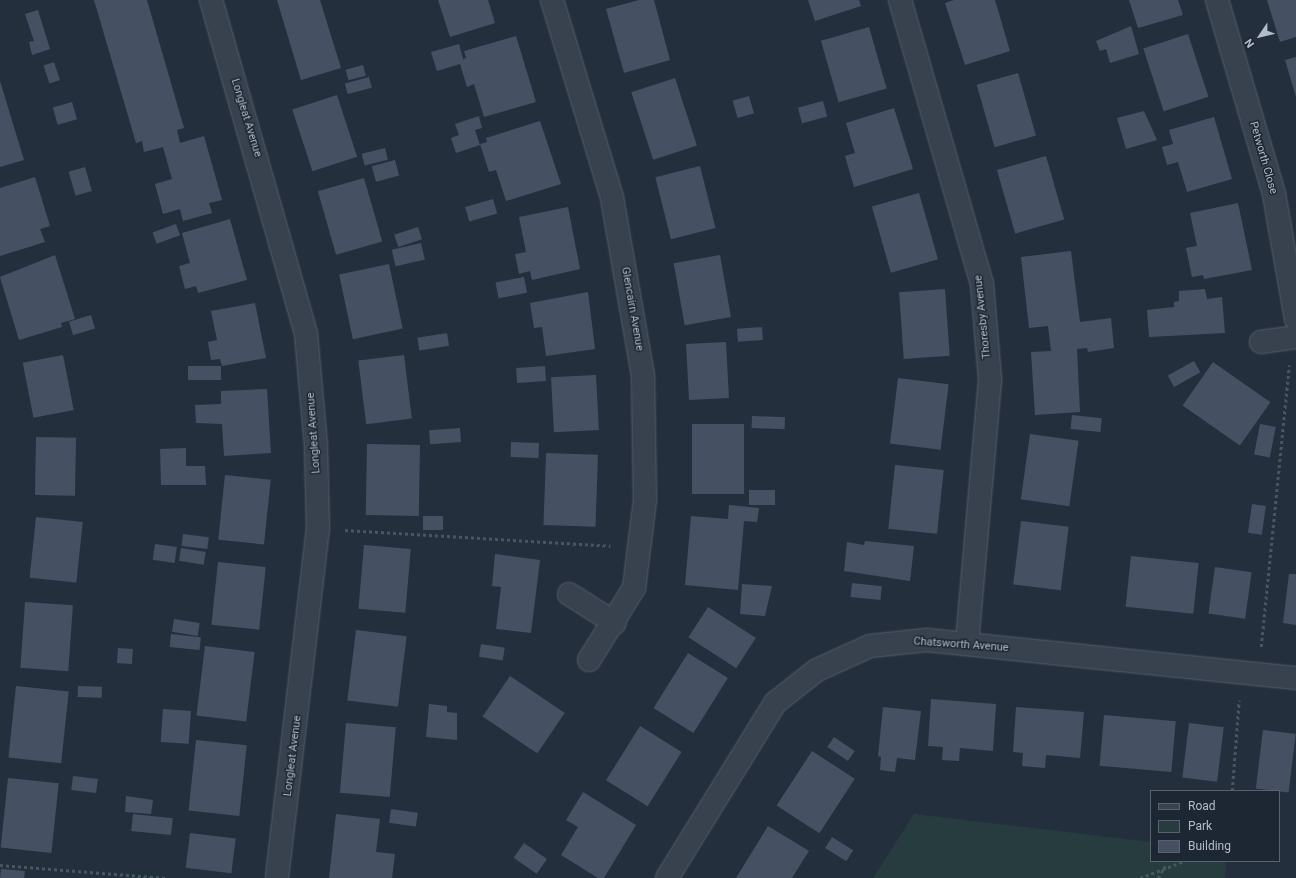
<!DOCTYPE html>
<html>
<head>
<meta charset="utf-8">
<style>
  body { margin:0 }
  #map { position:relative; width:1296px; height:878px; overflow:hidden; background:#242f3e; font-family:Roboto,sans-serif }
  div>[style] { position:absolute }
  .green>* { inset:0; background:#263c3f }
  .building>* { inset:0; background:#455162; transform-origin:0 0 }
  .path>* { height:2.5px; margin-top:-1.25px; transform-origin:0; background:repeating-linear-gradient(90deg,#44595c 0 3px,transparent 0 6px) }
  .roads { filter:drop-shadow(0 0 1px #565f6c) drop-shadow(0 0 1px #565f6c) }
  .minor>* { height:22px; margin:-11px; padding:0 11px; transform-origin:11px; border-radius:11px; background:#38414e }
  span { translate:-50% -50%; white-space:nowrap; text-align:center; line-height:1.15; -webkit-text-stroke:3px #1d2633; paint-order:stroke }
  .street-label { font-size:11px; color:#b4bcc9 }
  .legend { position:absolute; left:1150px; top:790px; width:130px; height:72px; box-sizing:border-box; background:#1d2633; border:1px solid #59626f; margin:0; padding:5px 7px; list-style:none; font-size:12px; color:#b4bcc9 }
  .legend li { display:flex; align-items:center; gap:8px; height:20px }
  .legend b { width:20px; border:1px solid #59626f }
  .north { position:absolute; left:1240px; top:16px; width:40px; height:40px; -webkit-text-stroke:3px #1d2633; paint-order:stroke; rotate:235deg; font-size:11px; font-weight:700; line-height:16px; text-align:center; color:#b4bcc9 }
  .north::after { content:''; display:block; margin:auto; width:14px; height:18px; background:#b4bcc9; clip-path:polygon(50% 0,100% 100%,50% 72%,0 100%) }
</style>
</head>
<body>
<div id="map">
  <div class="green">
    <div style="clip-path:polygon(914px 814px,1151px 842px,1151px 861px,1226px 861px,1225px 878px,873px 878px)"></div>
  </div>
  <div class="building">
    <div style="clip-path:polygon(94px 0,147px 0,184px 128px,177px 130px,180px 143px,204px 136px,222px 200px,209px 203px,212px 213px,183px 221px,180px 209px,163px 214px,155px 184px,172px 179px,163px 147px,144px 152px,142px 141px,136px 143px)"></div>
    <div style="clip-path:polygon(277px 0,320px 0,341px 68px,301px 80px)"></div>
    <div style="clip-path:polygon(438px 0,488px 0,495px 23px,450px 37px)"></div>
    <div style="clip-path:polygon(639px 0,654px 0,670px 60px,624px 73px,606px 9px)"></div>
    <div style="clip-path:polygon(808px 0,859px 0,861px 6px,815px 21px)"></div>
    <div style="clip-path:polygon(954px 0,995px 0,1010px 51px,965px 65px,945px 3px)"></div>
    <div style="clip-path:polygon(1129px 0,1178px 0,1183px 15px,1138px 28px)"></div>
    <div style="clip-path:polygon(1267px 0,1296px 0,1296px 37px,1280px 42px)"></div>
    <div style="clip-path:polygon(38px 10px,50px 49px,32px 55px,29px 42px,34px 41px,25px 14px)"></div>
    <div style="clip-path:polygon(1131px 26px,1139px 54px,1110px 63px,1106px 49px,1100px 51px,1096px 41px)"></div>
    <div style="left:869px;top:27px;width:64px;height:50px;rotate:74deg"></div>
    <div style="left:1188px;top:34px;width:66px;height:47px;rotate:72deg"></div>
    <div style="clip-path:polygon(516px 36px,536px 102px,484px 117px,474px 84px,467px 87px,460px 64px,437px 71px,431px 52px,459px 44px,463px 59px,466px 58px,464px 51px)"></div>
    <div style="clip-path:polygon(1296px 57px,1296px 97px,1285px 60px)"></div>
    <div style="left:54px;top:62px;width:19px;height:11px;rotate:72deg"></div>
    <div style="left:363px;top:65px;width:11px;height:18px;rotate:75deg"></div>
    <div style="left:1018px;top:73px;width:65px;height:43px;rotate:74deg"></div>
    <div style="left:369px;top:77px;width:11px;height:25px;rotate:75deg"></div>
    <div style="left:675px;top:78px;width:71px;height:46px;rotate:72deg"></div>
    <div style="clip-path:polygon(0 81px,24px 160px,0 167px)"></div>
    <div style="left:337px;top:95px;width:65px;height:47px;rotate:72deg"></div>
    <div style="left:749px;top:96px;width:18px;height:17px;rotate:74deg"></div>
    <div style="left:823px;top:101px;width:16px;height:26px;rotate:75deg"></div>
    <div style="left:72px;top:102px;width:18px;height:20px;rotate:74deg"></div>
    <div style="clip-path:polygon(894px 108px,913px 169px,854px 187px,845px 156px,855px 153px,846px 123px)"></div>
    <div style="clip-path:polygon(1144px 111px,1157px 140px,1126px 149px,1117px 118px)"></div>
    <div style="clip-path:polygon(479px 116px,482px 128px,475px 130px,480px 145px,456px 153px,451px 138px,459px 135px,455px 124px)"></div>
    <div style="clip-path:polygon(1214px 117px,1232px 179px,1187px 192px,1178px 162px,1167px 165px,1162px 147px,1173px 144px,1169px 130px)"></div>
    <div style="clip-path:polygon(540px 121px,561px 184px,506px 201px,496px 170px,489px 172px,480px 144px,487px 142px,486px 138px)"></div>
    <div style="left:385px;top:148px;width:12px;height:24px;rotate:76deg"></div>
    <div style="left:1046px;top:156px;width:66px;height:51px;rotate:74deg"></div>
    <div style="left:395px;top:160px;width:16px;height:24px;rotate:75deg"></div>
    <div style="left:700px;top:166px;width:64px;height:46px;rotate:76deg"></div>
    <div style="left:85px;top:167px;width:25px;height:17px;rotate:74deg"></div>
    <div style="clip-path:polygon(35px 177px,50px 226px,40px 229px,45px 242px,0 256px,0 188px)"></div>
    <div style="left:364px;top:178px;width:66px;height:48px;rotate:74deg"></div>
    <div style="left:919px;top:193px;width:69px;height:49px;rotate:74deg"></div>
    <div style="left:493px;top:199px;width:15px;height:29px;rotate:74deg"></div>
    <div style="clip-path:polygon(1238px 203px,1252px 270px,1204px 279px,1203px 275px,1192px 277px,1186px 248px,1197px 246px,1190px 213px)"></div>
    <div style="clip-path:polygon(568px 207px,580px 269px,532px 280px,530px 271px,519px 274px,515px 254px,526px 252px,519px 217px)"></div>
    <div style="clip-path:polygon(230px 219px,247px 280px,198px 293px,196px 286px,185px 289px,179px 266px,190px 263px,182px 233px)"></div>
    <div style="left:176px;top:224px;width:12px;height:25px;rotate:70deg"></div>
    <div style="left:418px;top:227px;width:13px;height:25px;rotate:72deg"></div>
    <div style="left:421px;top:243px;width:17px;height:30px;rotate:77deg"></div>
    <div style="clip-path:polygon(1071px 251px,1080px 322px,1111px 318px,1114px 348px,1088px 352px,1087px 348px,1077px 349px,1080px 412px,1035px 415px,1031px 352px,1051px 351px,1048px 326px,1029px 328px,1021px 257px)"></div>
    <div style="clip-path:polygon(55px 255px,75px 319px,61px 323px,62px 327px,19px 340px,0 277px)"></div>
    <div style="left:720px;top:255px;width:63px;height:47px;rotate:80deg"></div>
    <div style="left:389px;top:264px;width:66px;height:51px;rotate:78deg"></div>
    <div style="left:524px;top:277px;width:16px;height:29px;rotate:79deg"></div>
    <div style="left:945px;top:289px;width:67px;height:46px;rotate:86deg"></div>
    <div style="clip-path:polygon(1205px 289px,1207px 299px,1222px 297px,1225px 333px,1149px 337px,1147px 310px,1174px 307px,1174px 302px,1179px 301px,1179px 291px)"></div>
    <div style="clip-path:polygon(588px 292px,595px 349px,546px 356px,542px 327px,534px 328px,530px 303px)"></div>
    <div style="clip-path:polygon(255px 303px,266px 358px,222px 366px,220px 359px,211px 360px,208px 342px,217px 340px,211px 311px)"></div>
    <div style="left:91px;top:315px;width:14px;height:23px;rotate:73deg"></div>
    <div style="left:762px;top:327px;width:13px;height:25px;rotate:86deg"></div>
    <div style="left:447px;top:333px;width:13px;height:30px;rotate:81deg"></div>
    <div style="left:726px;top:342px;width:56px;height:40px;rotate:87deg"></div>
    <div style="left:63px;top:355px;width:56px;height:41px;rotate:79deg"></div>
    <div style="left:404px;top:355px;width:64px;height:46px;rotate:83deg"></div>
    <div style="left:1194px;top:361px;width:13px;height:30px;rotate:61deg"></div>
    <div style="left:1213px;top:362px;width:70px;height:53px;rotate:35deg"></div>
    <div style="left:221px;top:366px;width:14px;height:33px;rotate:90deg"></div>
    <div style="left:545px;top:366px;width:15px;height:29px;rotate:86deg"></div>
    <div style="left:596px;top:375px;width:55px;height:45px;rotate:87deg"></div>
    <div style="left:898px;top:378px;width:51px;height:66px;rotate:7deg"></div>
    <div style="clip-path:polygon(267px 389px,271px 453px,224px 456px,222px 424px,196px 423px,195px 405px,221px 404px,221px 391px)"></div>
    <div style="left:1072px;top:415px;width:30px;height:14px;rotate:6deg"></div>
    <div style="left:752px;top:416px;width:33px;height:12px;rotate:2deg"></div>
    <div style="left:692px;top:424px;width:52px;height:70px"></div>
    <div style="left:1260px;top:424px;width:16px;height:31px;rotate:11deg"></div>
    <div style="left:460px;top:428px;width:14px;height:31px;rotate:86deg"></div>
    <div style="left:1030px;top:434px;width:49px;height:66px;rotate:8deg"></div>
    <div style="left:36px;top:437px;width:40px;height:58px;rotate:1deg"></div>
    <div style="left:511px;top:442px;width:28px;height:15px;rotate:2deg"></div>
    <div style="left:367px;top:444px;width:53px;height:71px;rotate:1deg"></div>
    <div style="clip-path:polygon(186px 448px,186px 466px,205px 466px,206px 485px,161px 485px,160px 449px)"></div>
    <div style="left:546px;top:453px;width:52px;height:72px;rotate:2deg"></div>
    <div style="left:895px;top:465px;width:49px;height:64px;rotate:6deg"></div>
    <div style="left:225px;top:475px;width:46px;height:65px;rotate:6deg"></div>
    <div style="left:775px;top:490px;width:15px;height:26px;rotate:90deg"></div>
    <div style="left:1252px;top:504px;width:14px;height:29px;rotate:8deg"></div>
    <div style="clip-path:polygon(729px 505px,759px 508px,757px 522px,744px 521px,738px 590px,685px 585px,691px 516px,728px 519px)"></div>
    <div style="left:423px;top:516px;width:20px;height:14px"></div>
    <div style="left:36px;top:517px;width:47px;height:61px;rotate:6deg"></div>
    <div style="left:1021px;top:521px;width:48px;height:64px;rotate:7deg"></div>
    <div style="left:183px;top:534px;width:26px;height:12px;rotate:7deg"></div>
    <div style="clip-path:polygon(865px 541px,914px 546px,910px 581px,844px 571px,847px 542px,864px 545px)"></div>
    <div style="left:155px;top:544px;width:22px;height:16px;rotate:8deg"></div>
    <div style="left:364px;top:545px;width:47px;height:64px;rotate:5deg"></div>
    <div style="left:181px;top:548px;width:25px;height:13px;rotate:9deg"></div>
    <div style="clip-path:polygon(495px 554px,540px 560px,531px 633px,496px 629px,501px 587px,492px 586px)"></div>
    <div style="left:1131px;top:556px;width:68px;height:51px;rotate:6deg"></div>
    <div style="left:218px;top:562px;width:48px;height:63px;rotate:6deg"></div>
    <div style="left:1215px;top:567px;width:37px;height:47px;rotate:8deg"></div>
    <div style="clip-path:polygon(1289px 574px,1296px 574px,1296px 625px,1283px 623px)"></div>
    <div style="left:852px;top:583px;width:30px;height:14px;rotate:6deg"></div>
    <div style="clip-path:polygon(742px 584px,772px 586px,765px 616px,740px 614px)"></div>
    <div style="left:25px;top:602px;width:48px;height:66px;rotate:4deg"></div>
    <div style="left:708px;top:607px;width:57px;height:36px;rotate:33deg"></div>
    <div style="left:174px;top:619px;width:26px;height:13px;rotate:9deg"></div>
    <div style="left:356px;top:630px;width:51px;height:71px;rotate:7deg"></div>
    <div style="left:171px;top:634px;width:30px;height:13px;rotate:6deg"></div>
    <div style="left:481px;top:644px;width:24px;height:13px;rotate:9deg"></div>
    <div style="left:205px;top:646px;width:50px;height:70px;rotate:7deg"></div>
    <div style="left:118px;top:648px;width:15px;height:15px;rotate:4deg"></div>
    <div style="left:688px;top:653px;width:47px;height:65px;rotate:32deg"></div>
    <div style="left:510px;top:676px;width:66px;height:49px;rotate:34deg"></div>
    <div style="left:16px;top:686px;width:53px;height:72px;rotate:6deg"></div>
    <div style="left:78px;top:686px;width:24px;height:11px;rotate:2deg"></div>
    <div style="clip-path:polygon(931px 699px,996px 704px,993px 751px,960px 748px,959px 761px,942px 760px,943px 747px,928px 746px)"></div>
    <div style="clip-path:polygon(429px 704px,447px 706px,447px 712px,457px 713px,457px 740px,426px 737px)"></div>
    <div style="clip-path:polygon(883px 707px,921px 711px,915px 760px,897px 758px,895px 772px,880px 770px,881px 757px,878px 756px)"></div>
    <div style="clip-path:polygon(1016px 707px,1084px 712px,1080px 758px,1046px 755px,1045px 768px,1022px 766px,1023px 753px,1013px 752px)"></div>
    <div style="left:163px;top:709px;width:28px;height:33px;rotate:4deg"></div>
    <div style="left:1104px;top:715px;width:72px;height:51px;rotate:5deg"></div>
    <div style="left:346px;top:723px;width:50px;height:70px;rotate:5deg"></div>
    <div style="left:1189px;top:723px;width:35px;height:55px;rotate:7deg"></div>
    <div style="left:640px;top:726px;width:49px;height:64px;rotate:32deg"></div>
    <div style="left:1263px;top:730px;width:33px;height:59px;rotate:7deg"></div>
    <div style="left:834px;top:737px;width:25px;height:12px;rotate:34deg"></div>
    <div style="left:196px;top:740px;width:51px;height:71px;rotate:6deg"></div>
    <div style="left:812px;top:751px;width:51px;height:65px;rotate:33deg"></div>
    <div style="left:73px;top:776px;width:25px;height:14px;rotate:7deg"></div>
    <div style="left:8px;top:778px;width:51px;height:70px;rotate:6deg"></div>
    <div style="clip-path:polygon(583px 792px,636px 825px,604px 878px,598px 878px,561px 855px,578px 827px,566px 820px)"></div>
    <div style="clip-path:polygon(126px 796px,153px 800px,151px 814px,125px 812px)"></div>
    <div style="left:391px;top:809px;width:27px;height:14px;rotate:8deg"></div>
    <div style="left:133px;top:814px;width:40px;height:17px;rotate:6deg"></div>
    <div style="clip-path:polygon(336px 814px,380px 819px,376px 852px,395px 854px,392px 878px,329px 878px)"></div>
    <div style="clip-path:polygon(768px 826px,809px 851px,792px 878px,736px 878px)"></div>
    <div style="left:190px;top:833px;width:46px;height:35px;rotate:7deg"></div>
    <div style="left:832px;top:837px;width:25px;height:13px;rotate:32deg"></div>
    <div style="left:524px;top:843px;width:28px;height:18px;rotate:35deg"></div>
    <div style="clip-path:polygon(1px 869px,25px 871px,24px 878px,0 878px)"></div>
  </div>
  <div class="path">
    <div style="left:345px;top:530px;width:266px;rotate:3.4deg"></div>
    <div style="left:1261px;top:647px;width:283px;rotate:-84.3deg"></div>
    <div style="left:1232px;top:791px;width:91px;rotate:-85.6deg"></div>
    <div style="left:0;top:865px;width:166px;rotate:4.5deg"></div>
    <div style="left:1140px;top:878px;width:47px;rotate:-21.1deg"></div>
    <div style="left:1158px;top:878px;width:14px;rotate:-60deg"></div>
  </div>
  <div class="roads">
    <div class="minor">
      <div style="left:211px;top:0;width:347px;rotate:74.1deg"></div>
      <div style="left:306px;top:334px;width:113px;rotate:84.9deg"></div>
      <div style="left:316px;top:447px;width:81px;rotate:88.6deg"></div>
      <div style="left:318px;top:528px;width:352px;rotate:96.7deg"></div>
      <div style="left:552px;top:0;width:207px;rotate:73.1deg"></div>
      <div style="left:612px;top:198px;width:180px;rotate:80.1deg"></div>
      <div style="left:643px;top:375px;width:125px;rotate:89.1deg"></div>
      <div style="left:645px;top:500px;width:89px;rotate:97.1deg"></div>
      <div style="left:634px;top:588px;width:85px;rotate:122deg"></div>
      <div style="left:900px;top:0;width:296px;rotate:73.9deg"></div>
      <div style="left:982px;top:284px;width:96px;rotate:85.2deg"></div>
      <div style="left:990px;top:380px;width:265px;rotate:95deg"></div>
      <div style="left:1217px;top:0;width:202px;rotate:73.6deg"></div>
      <div style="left:1274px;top:194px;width:127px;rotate:80deg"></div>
      <div style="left:1261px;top:342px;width:35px;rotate:-8deg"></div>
      <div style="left:569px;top:594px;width:54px;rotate:32.2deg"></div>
      <div style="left:667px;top:878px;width:206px;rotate:-58.3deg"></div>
      <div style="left:775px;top:703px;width:53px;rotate:-38.2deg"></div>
      <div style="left:817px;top:670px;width:58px;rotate:-24.4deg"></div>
      <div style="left:870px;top:646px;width:57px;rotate:-6deg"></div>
      <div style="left:927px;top:640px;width:371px;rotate:5.9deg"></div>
    </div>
  </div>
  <div class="street-label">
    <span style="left:246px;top:118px;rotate:73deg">Longleat Avenue</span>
    <span style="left:1263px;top:158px;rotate:74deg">Petworth Close</span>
    <span style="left:632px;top:309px;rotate:80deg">Glencairn Avenue</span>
    <span style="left:983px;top:317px;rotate:-96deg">Thoresby Avenue</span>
    <span style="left:314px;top:433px;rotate:-94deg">Longleat Avenue</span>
    <span style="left:961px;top:645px;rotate:4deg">Chatsworth Avenue</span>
    <span style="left:293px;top:756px;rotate:-83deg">Longleat Avenue</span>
  </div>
  <ul class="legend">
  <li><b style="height:5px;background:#38414e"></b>Road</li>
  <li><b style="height:11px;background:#263c3f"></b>Park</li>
  <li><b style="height:11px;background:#455162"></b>Building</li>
  </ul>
  <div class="north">N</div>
</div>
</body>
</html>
